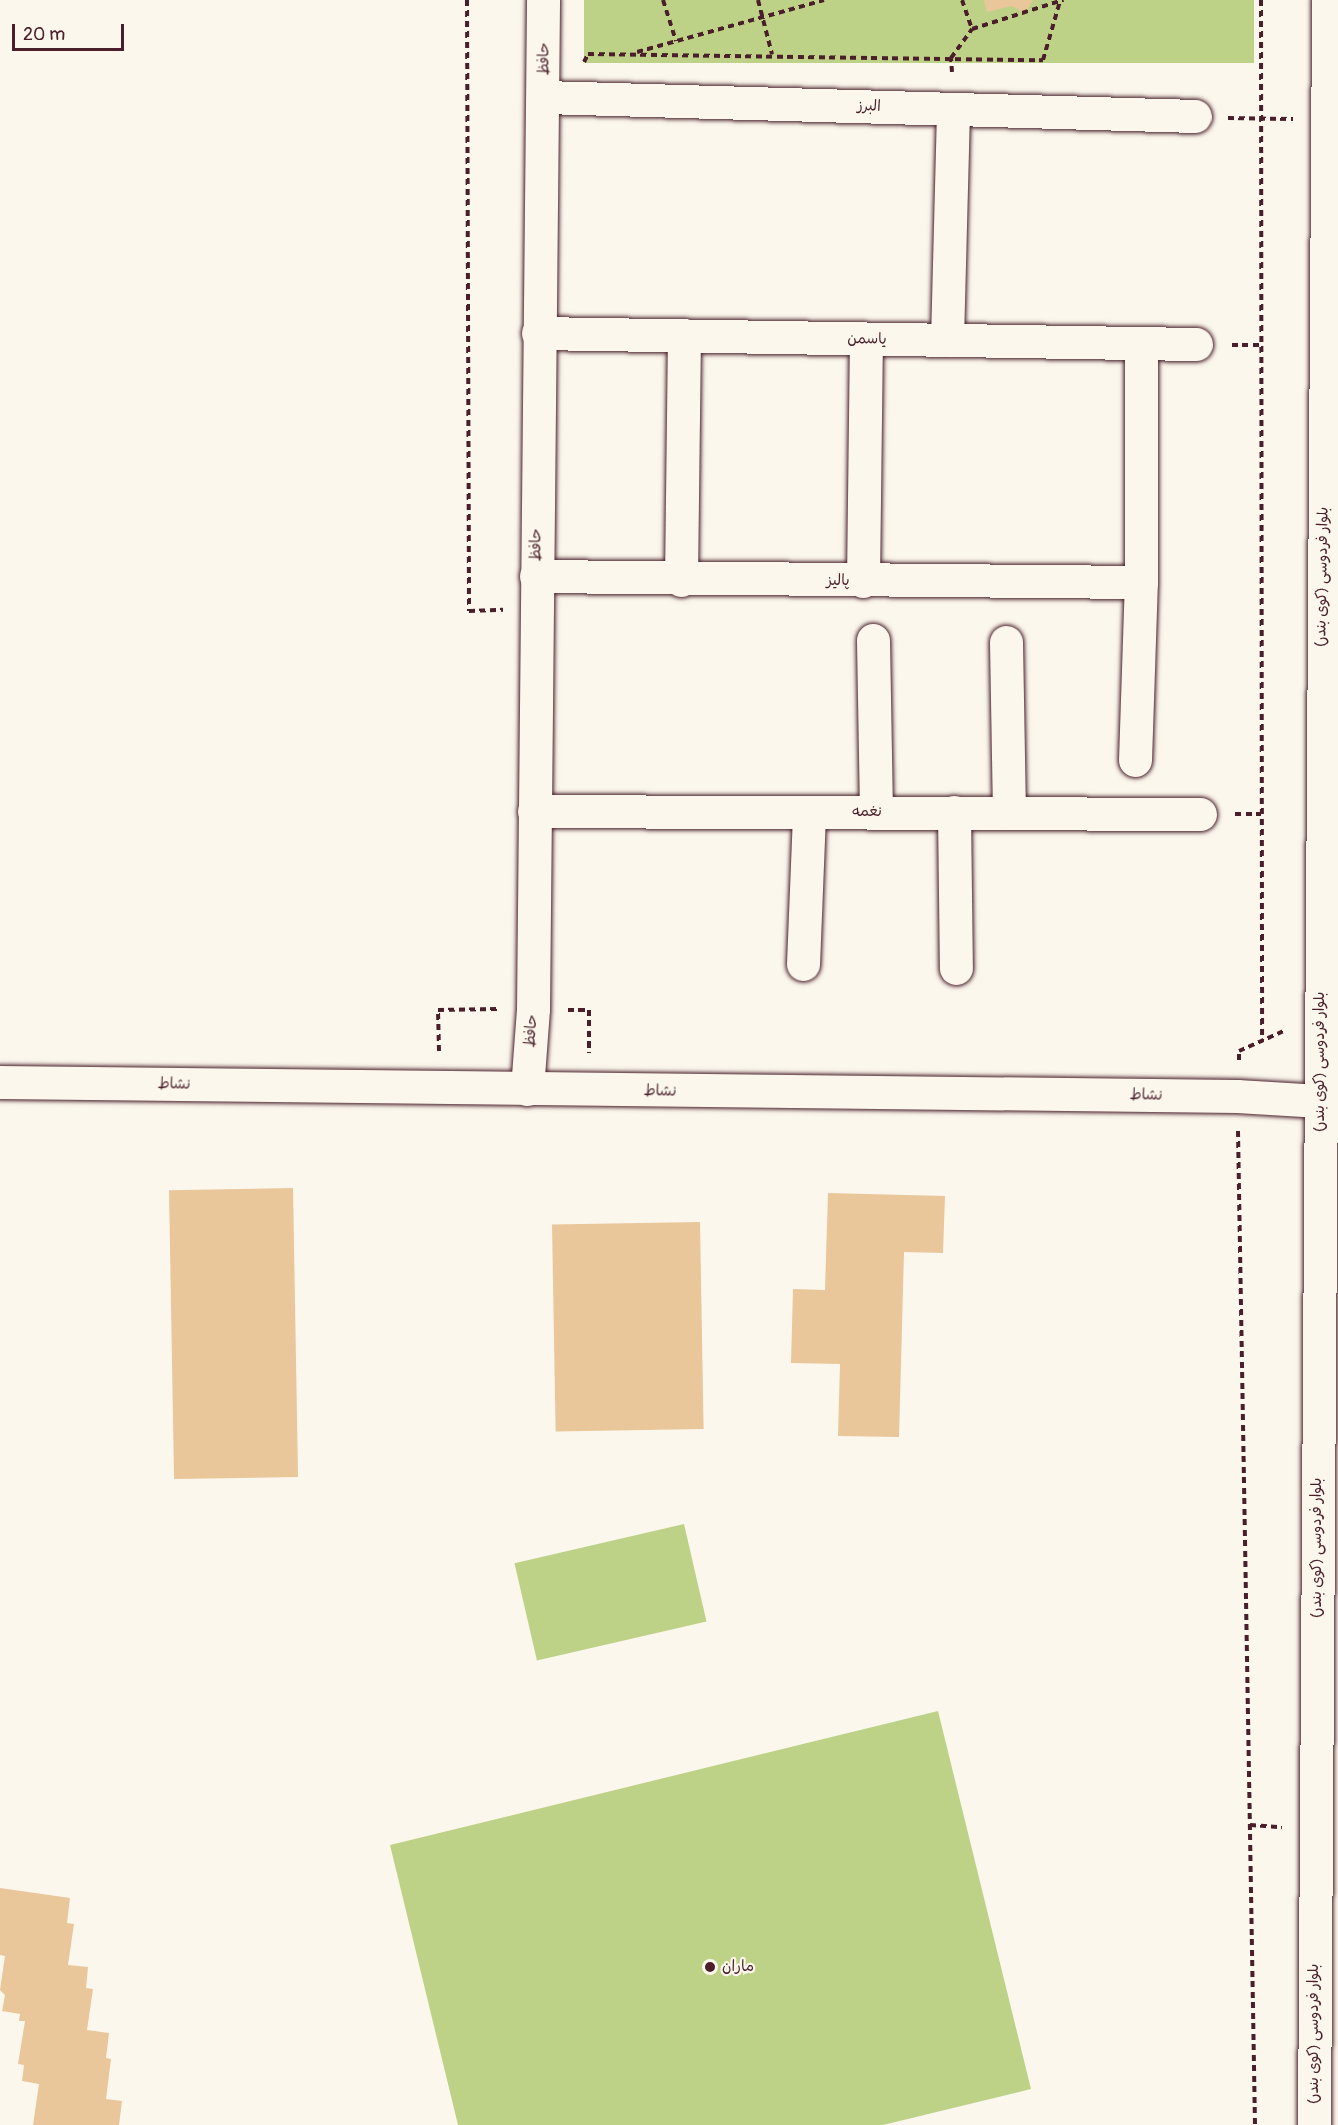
<!DOCTYPE html>
<html>
<head>
<meta charset="utf-8">
<style>
  body { margin:0 }
  #map { position:relative; width:1338px; height:2125px; overflow:hidden; background:#fbf7ec; font-family:Pangolin,"Playpen Sans Arabic",sans-serif }
  div>[style] { position:absolute }
  .green>* { inset:0; background:#bed287; transform-origin:0 0 }
  .building>* { inset:0; background:#eac69b; transform-origin:0 0 }
  .path>* { height:4px; margin-top:-2px; transform-origin:0; background:repeating-linear-gradient(90deg,#4a1f2b 0 6px,transparent 0 10.5px) }
  .roads { filter:drop-shadow(0 0 2px #4a1f2b) drop-shadow(0 0 2px #4a1f2b) }
  .street>* { height:33px; margin:-16.5px; padding:0 16.5px; transform-origin:16.5px; border-radius:16.5px; background:#fbf7ec }
  .secondary>* { height:33px; margin:-16.5px; padding:0 16.5px; transform-origin:16.5px; border-radius:16.5px; background:#fbf7ec }
  .dots>* { width:16px; height:16px; translate:-50% -50%; box-sizing:border-box; border:3px solid #fbf7ec; border-radius:50% }
  span { translate:-50% -50%; white-space:nowrap; text-align:center; line-height:1.15; -webkit-text-stroke:4.5px #fbf7ec; paint-order:stroke }
  .street-label { font-size:15px; color:#4a1f2b }
  .poi-label { font-size:15px; color:#4a1f2b }
  .left { translate:0 -50%; text-align:left }
  .scale { position:absolute; left:12px; top:24px; width:112px; height:27px; box-sizing:border-box; border:3px solid #4a1f2b; border-top:0; padding-left:8px; font-size:18px; line-height:21px; white-space:nowrap; color:#4a1f2b; -webkit-text-stroke:4px #fbf7ec; paint-order:stroke }
</style>
</head>
<body>
<div id="map">
  <div class="green">
    <div style="left:584px;top:0;width:670px;height:63px"></div>
    <div style="left:684px;top:1524px;width:100px;height:174px;rotate:77deg"></div>
    <div style="clip-path:polygon(938px 1711px,1031px 2089px,883px 2125px,458px 2125px,390px 1845px)"></div>
  </div>
  <div class="building">
    <div style="clip-path:polygon(984px 0,1033px 0,1025px 13px,1012px 6px,987px 12px)"></div>
    <div style="left:293px;top:1188px;width:289px;height:124px;rotate:89deg"></div>
    <div style="clip-path:polygon(828px 1193px,945px 1196px,943px 1253px,904px 1252px,899px 1437px,838px 1436px,840px 1364px,791px 1363px,793px 1289px,825px 1290px)"></div>
    <div style="left:700px;top:1222px;width:207px;height:148px;rotate:89deg"></div>
    <div style="clip-path:polygon(0 1888px,70px 1898px,67px 1923px,74px 1924px,68px 1965px,88px 1967px,86px 1988px,93px 1989px,87px 2030px,109px 2033px,106px 2058px,111px 2059px,106px 2099px,122px 2101px,119px 2125px,33px 2125px,39px 2084px,22px 2081px,24px 2065px,18px 2064px,25px 2021px,19px 2021px,20px 2014px,2px 2011px,5px 1995px,0 1990px,5px 1956px,0 1955px)"></div>
  </div>
  <div class="path">
    <div style="left:467px;top:0;width:611px;rotate:89.81deg"></div>
    <div style="left:469px;top:611px;width:34px;rotate:-2deg"></div>
    <div style="left:663px;top:0;width:43px;rotate:72.4deg"></div>
    <div style="left:758px;top:0;width:56px;rotate:75.5deg"></div>
    <div style="left:962px;top:0;width:31px;rotate:71deg"></div>
    <div style="left:972px;top:29px;width:96px;rotate:-17.7deg"></div>
    <div style="left:1261px;top:0;width:1040px;rotate:89.94deg"></div>
    <div style="left:637px;top:52px;width:194px;rotate:-15.5deg"></div>
    <div style="left:584px;top:62px;width:9px;rotate:-63deg"></div>
    <div style="left:588px;top:54px;width:455px;rotate:0.8deg"></div>
    <div style="left:1043px;top:60px;width:61px;rotate:-73.9deg"></div>
    <div style="left:952px;top:72px;width:14px;rotate:-94deg"></div>
    <div style="left:951px;top:58px;width:36px;rotate:-54deg"></div>
    <div style="left:1228px;top:118px;width:65px;rotate:0.9deg"></div>
    <div style="left:1232px;top:345px;width:29px"></div>
    <div style="left:1235px;top:814px;width:26px"></div>
    <div style="left:568px;top:1010px;width:21px"></div>
    <div style="left:589px;top:1010px;width:43px;rotate:90deg"></div>
    <div style="left:439px;top:1051px;width:41px;rotate:-91.4deg"></div>
    <div style="left:438px;top:1010px;width:59px;rotate:-1deg"></div>
    <div style="left:1239px;top:1060px;width:9px;rotate:-90deg"></div>
    <div style="left:1239px;top:1051px;width:51px;rotate:-24.1deg"></div>
    <div style="left:1238px;top:1131px;width:994px;rotate:89.02deg"></div>
    <div style="left:1250px;top:1825px;width:32px;rotate:4deg"></div>
  </div>
  <div class="roads">
    <div class="street">
      <div style="left:544px;top:97px;width:651px;rotate:1.67deg"></div>
      <div style="left:538px;top:333px;width:658px;rotate:0.96deg"></div>
      <div style="left:947px;top:340px;width:231px;rotate:-88.5deg"></div>
      <div style="left:536px;top:576px;width:605px;rotate:0.57deg"></div>
      <div style="left:681px;top:580px;width:245px;rotate:-89.3deg"></div>
      <div style="left:863px;top:581px;width:242px;rotate:-89.3deg"></div>
      <div style="left:873px;top:640px;width:172px;rotate:89deg"></div>
      <div style="left:1006px;top:642px;width:171px;rotate:89deg"></div>
      <div style="left:1135px;top:760px;width:178px;rotate:-88.1deg"></div>
      <div style="left:1141px;top:582px;width:239px;rotate:-90deg"></div>
      <div style="left:534px;top:811px;width:666px;rotate:0.26deg"></div>
      <div style="left:954px;top:812px;width:156px;rotate:89.3deg"></div>
      <div style="left:803px;top:964px;width:152px;rotate:-87.7deg"></div>
      <div style="left:0;top:1082px;width:1237px;rotate:0.65deg"></div>
      <div style="left:1237px;top:1096px;width:83px;rotate:3.4deg"></div>
    </div>
    <div class="secondary">
      <div style="left:527px;top:1089px;width:80px;rotate:-85.7deg"></div>
      <div style="left:533px;top:1009px;width:1009px;rotate:-89.43deg"></div>
      <div style="left:1314px;top:2125px;width:2125px;rotate:-89.62deg"></div>
    </div>
  </div>
  <div class="dots">
    <div style="left:710px;top:1967px;background:#4a1f2b"></div>
  </div>
  <div class="street-label">
    <span style="left:544px;top:59px;rotate:-90deg">حافظ</span>
    <span style="left:869px;top:106px;rotate:2deg">البرز</span>
    <span style="left:867px;top:339px;rotate:1deg">یاسمن</span>
    <span style="left:536px;top:545px;rotate:-90deg">حافظ</span>
    <span style="left:1322px;top:577px;rotate:-89deg">بلوار فردوسی (کوی بندر)</span>
    <span style="left:838px;top:581px">پالیز</span>
    <span style="left:867px;top:812px">نغمه</span>
    <span style="left:531px;top:1031px;rotate:-86deg">حافظ</span>
    <span style="left:1320px;top:1062px;rotate:-90deg">بلوار فردوسی (کوی بندر)</span>
    <span style="left:174px;top:1084px;rotate:1deg">نشاط</span>
    <span style="left:660px;top:1091px;rotate:1deg">نشاط</span>
    <span style="left:1146px;top:1095px;rotate:1deg">نشاط</span>
    <span style="left:1317px;top:1548px;rotate:-90deg">بلوار فردوسی (کوی بندر)</span>
    <span style="left:1314px;top:2034px;rotate:-90deg">بلوار فردوسی (کوی بندر)</span>
  </div>
  <div class="poi-label">
    <span class="left" style="left:722px;top:1967px">ماران</span>
  </div>
  <div class="scale">20 m</div>
</div>
</body>
</html>
